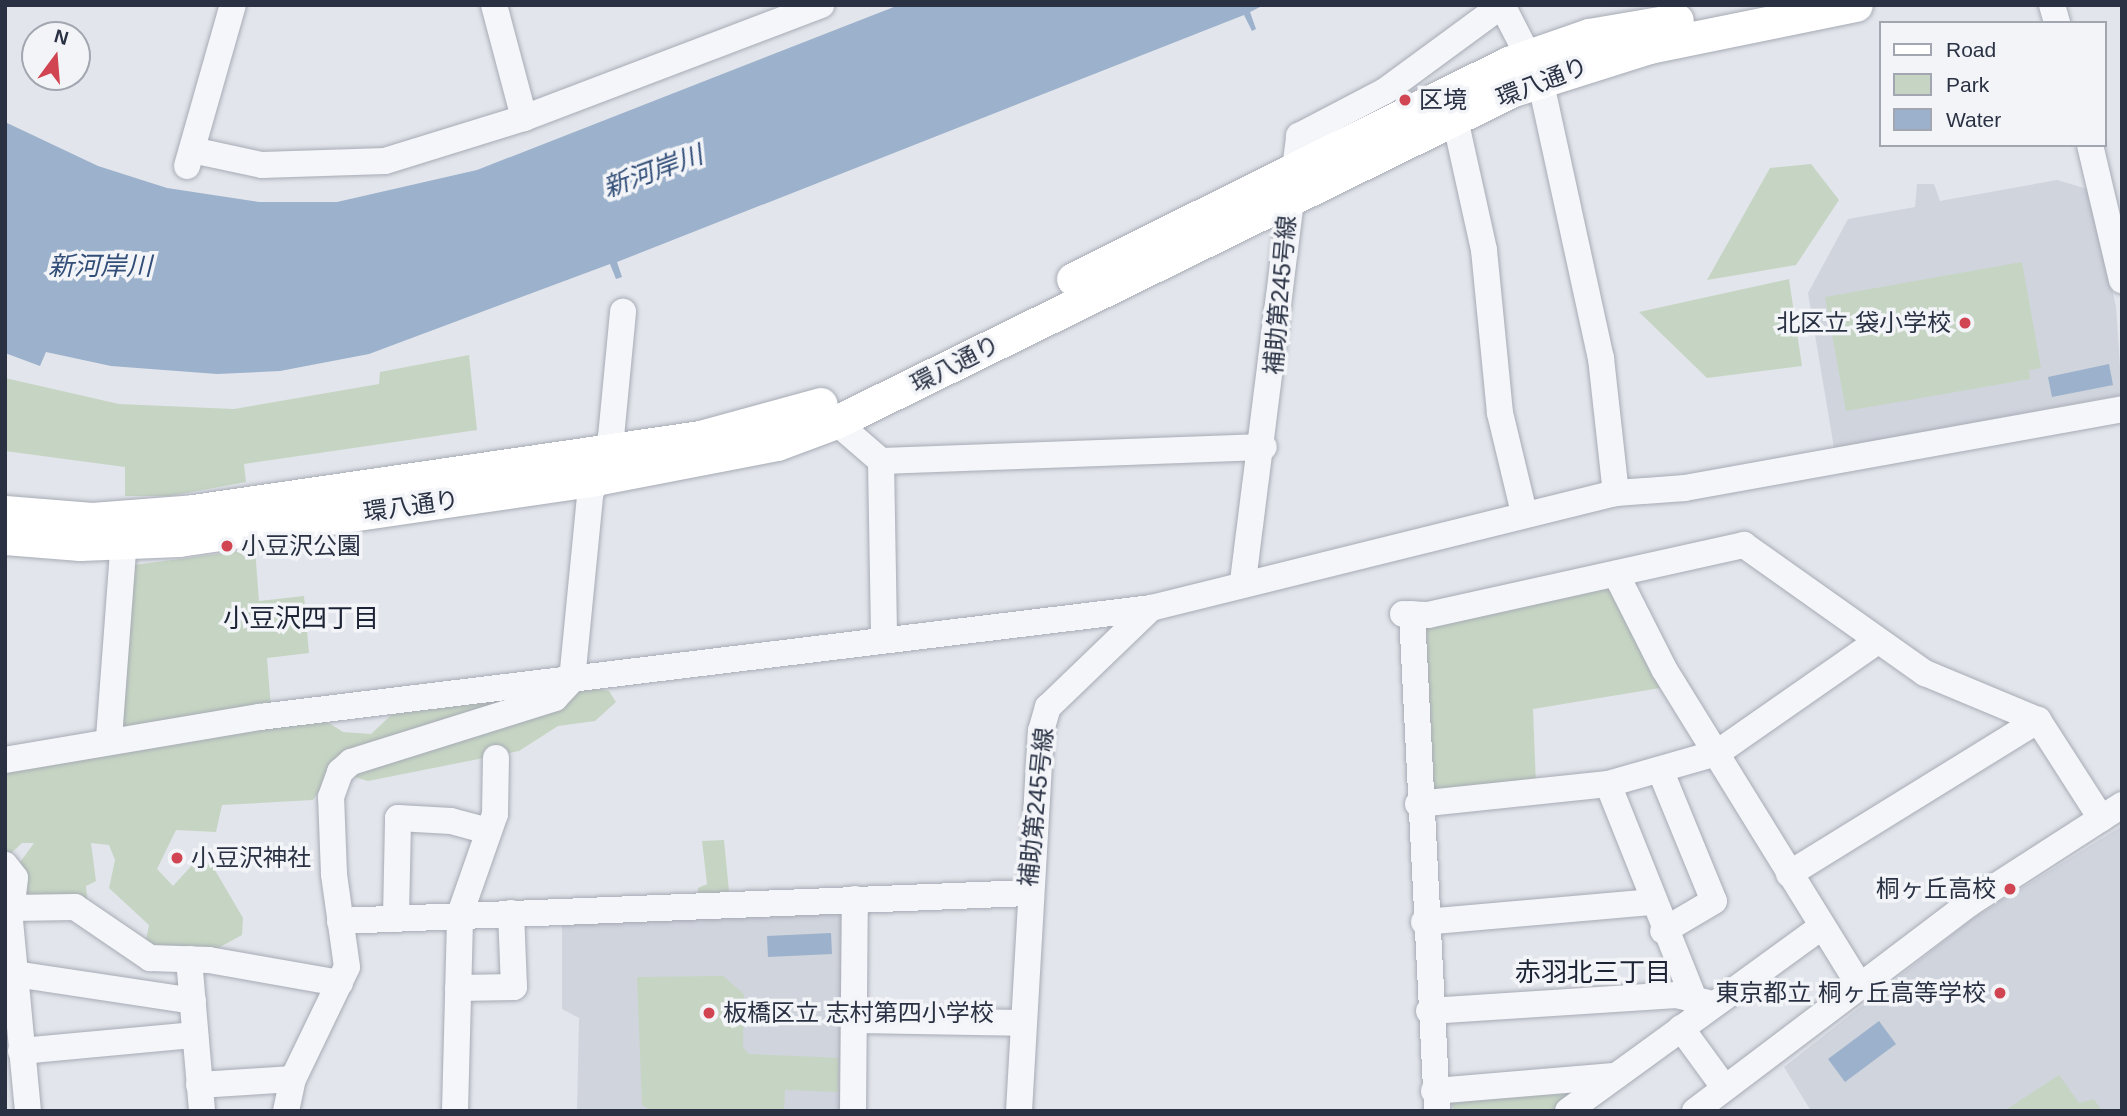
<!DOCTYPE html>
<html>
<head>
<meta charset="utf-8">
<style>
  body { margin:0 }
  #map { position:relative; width:2127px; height:1116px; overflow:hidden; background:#e2e5eb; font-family:Helvetica,"Noto Sans JP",sans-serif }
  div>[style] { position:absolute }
  .built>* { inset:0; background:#d0d4dd }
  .green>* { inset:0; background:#c6d5c3 }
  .water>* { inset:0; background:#9cb1cb }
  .roads { filter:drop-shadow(0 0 2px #a7abb5) drop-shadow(0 0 2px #a7abb5) }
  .minor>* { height:26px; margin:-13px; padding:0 13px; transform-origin:13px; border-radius:13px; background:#f5f6f9 }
  .major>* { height:33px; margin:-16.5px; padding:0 16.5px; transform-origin:16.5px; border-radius:16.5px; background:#fff }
  .dots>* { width:19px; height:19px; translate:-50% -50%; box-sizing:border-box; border:4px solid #f2f4f8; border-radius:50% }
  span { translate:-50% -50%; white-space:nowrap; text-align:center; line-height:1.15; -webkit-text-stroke:7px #f2f4f8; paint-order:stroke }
  .street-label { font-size:24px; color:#293143 }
  .poi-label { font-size:24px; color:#293143 }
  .left { translate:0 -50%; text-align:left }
  .right { translate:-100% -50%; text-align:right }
  .water-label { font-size:26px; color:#324e78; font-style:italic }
  .neighbourhood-label { font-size:26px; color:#1c2334 }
  .frame { position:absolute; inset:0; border:7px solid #293143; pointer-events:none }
  .legend { position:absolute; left:1879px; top:21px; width:228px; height:126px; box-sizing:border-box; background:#f2f4f8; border:2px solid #a2a6b0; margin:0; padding:9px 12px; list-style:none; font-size:21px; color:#293143 }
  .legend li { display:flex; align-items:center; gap:14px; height:35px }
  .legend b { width:35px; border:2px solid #a2a6b0 }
  .north { position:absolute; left:21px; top:21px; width:70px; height:70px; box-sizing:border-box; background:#f2f4f8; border:2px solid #a2a6b0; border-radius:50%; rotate:16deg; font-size:19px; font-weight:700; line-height:28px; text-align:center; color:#293143 }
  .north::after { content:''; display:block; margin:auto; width:24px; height:32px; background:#d14553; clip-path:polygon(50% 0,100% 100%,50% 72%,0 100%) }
</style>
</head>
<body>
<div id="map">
  <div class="built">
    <div style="clip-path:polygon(2057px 180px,2091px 190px,2116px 307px,2122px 395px,1834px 448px,1808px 293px,1848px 219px,1915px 207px,1917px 184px,1934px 184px,1940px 201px)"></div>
    <div style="clip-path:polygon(2122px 826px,2122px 1111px,1811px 1111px,1784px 1067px,1972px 919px)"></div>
    <div style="clip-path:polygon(843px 910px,844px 1111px,577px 1111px,579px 1018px,562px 1009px,562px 918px)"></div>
  </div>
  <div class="green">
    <div style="clip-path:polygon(1811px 164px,1839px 200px,1796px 265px,1707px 280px,1770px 168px)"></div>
    <div style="clip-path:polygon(2022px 262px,2041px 368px,2029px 370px,2030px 379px,1846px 411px,1825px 297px)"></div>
    <div style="clip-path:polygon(1789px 279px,1802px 366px,1707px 378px,1639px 312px)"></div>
    <div style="clip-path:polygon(469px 355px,477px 430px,244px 464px,246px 482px,170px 496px,125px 496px,125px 467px,5px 451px,5px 378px,119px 404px,234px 409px,379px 384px,380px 372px)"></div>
    <div style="clip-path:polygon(255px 549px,259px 601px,304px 596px,309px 653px,267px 658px,271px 708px,127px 728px,119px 720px,134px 565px)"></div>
    <div style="clip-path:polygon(1607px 585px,1660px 688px,1533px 709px,1536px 785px,1435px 792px,1427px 786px,1421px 625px)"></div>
    <div style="clip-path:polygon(587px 687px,609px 691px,616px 702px,595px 721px,558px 726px,519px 751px,368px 781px,334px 771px,313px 800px,222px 805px,216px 832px,176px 830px,157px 869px,173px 886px,194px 863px,212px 865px,243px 918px,242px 935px,209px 953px,145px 945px,149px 925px,109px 888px,115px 860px,109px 845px,91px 843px,96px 881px,86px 886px,89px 917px,10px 908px,13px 872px,34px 843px,22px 843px,5px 859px,5px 767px,321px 718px,343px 732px,371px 734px,403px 704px)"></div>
    <div style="clip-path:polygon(724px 840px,730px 901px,699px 902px,698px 888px,707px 884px,702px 841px)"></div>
    <div style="clip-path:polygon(723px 976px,744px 994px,743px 1047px,749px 1054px,839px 1058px,838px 1092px,785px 1090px,784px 1111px,651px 1111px,642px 1105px,637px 977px)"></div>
    <div style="clip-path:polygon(2059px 1075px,2079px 1103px,2094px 1099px,2102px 1111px,2004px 1111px)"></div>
    <div style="clip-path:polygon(1572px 1086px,1573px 1093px,1552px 1111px,1454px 1111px,1449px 1095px)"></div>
  </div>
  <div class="water">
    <div style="clip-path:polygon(899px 5px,1264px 5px,1250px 12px,1256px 29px,1252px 31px,1244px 15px,617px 262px,622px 277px,616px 279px,610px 264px,369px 354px,280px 371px,217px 374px,111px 366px,46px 352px,40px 366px,5px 353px,5px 122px,98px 166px,167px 188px,259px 202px,337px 202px,477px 170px)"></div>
    <div style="clip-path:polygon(2109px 364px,2113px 385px,2052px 397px,2048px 377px)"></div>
    <div style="clip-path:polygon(831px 933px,832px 954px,768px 957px,767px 936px)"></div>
    <div style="clip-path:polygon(1879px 1021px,1896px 1044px,1845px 1082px,1828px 1059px)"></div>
  </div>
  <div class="roads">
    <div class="minor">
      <div style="left:494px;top:5px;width:117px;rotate:75.1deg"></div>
      <div style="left:2052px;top:5px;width:19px;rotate:74deg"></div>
      <div style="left:1455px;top:119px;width:134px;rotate:77.5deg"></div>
      <div style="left:1484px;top:250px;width:164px;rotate:84.4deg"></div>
      <div style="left:1500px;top:413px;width:103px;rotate:76.5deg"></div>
      <div style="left:2090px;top:145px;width:139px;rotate:76.7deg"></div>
      <div style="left:192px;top:150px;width:72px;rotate:12.1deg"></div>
      <div style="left:262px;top:165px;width:123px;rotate:-1.9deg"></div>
      <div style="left:385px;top:161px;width:145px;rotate:-17.2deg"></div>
      <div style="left:524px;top:118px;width:318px;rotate:-20.8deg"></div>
      <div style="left:187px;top:166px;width:167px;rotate:-74.1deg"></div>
      <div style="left:836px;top:422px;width:60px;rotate:40.9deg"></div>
      <div style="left:881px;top:461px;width:383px;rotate:-2.1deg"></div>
      <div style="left:881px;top:461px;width:177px;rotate:89deg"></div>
      <div style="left:1616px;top:574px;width:106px;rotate:63.2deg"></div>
      <div style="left:1664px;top:669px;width:371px;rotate:58.3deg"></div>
      <div style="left:1243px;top:581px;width:449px;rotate:-82.8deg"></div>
      <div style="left:1299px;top:136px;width:97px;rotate:-27.6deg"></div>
      <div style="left:1385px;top:91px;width:145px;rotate:-36.3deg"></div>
      <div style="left:1502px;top:5px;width:83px;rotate:62.8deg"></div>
      <div style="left:1540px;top:79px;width:286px;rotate:77.7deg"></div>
      <div style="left:1601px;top:358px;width:136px;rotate:83.7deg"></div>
      <div style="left:1403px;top:614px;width:25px;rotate:2deg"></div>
      <div style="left:1428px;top:615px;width:324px;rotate:-12.5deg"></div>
      <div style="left:1744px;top:545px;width:222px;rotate:35.3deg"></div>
      <div style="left:1925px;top:673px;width:122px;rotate:22.6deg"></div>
      <div style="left:2038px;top:720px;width:117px;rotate:57.3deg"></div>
      <div style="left:1412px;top:614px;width:498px;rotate:87.1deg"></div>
      <div style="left:109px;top:738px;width:215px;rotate:-85.7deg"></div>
      <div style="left:5px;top:760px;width:259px;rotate:-9.6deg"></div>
      <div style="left:260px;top:717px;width:898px;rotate:-6.97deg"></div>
      <div style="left:1151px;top:608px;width:479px;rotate:-13.9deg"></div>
      <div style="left:1616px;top:493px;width:69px;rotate:-4.1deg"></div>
      <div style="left:1685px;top:488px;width:444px;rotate:-10.2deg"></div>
      <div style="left:1661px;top:772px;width:139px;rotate:67.7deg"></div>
      <div style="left:1714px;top:901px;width:59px;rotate:149.5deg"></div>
      <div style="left:1608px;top:784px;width:242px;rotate:68.2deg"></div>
      <div style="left:1418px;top:804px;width:191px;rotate:-6deg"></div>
      <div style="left:1608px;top:784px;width:113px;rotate:-15.9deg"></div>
      <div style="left:1717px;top:753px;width:194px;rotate:-34.9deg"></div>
      <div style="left:5px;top:865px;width:16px;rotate:52deg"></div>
      <div style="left:15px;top:878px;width:43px;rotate:96.6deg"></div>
      <div style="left:10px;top:921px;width:191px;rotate:84.6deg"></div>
      <div style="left:1789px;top:874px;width:293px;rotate:-31.7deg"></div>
      <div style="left:10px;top:908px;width:65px;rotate:-0.9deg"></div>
      <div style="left:75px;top:907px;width:91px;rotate:34.2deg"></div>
      <div style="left:150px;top:958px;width:59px;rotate:1.9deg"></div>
      <div style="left:209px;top:960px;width:133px;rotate:10deg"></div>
      <div style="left:396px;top:917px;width:99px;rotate:-88.8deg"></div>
      <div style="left:398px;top:818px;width:53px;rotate:3.2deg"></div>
      <div style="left:451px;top:821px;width:39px;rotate:15deg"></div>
      <div style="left:340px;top:921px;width:688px;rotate:-2.33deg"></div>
      <div style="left:1424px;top:922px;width:229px;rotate:-5deg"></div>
      <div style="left:189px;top:959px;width:153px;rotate:85.1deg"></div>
      <div style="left:15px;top:974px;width:180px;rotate:8.6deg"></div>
      <div style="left:458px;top:988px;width:56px;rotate:-1deg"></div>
      <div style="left:514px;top:987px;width:74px;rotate:-92.3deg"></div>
      <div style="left:1429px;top:1011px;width:248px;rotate:-3.7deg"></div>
      <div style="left:1676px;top:995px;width:38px;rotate:14deg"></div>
      <div style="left:854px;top:1020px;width:166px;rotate:1deg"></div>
      <div style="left:1681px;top:1028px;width:73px;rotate:53.9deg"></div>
      <div style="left:21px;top:1051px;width:175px;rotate:-5.3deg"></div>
      <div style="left:199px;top:1085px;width:94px;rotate:-3.7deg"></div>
      <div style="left:1434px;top:1091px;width:179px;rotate:-4.8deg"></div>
      <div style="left:286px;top:1111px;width:33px;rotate:-78deg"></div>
      <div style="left:293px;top:1079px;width:124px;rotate:-64.3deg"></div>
      <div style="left:347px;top:967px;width:94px;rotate:-98deg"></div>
      <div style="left:334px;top:874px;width:77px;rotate:-92.2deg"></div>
      <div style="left:331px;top:797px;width:27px;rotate:-70deg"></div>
      <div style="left:340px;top:772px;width:15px;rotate:-42deg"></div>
      <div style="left:351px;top:762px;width:214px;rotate:-17.4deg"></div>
      <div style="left:555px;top:698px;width:25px;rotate:-47deg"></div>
      <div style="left:572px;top:680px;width:186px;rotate:-84.4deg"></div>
      <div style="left:590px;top:495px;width:62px;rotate:-70.1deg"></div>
      <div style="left:611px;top:437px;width:126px;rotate:-84.5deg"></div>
      <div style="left:455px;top:1111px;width:197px;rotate:-88.5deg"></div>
      <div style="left:460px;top:914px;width:106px;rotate:-70.7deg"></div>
      <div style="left:495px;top:814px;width:56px;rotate:-89deg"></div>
      <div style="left:853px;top:1111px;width:212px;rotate:-89.5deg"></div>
      <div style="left:1019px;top:1111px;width:381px;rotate:-86.7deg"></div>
      <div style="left:1041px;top:731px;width:25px;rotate:-74deg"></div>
      <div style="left:1048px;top:707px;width:143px;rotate:-43.9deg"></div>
      <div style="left:1568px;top:1111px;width:313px;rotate:-36deg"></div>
      <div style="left:1695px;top:1111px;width:345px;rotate:-37.1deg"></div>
      <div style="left:1970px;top:903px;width:181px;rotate:-32.8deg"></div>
    </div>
    <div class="major">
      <div style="left:1073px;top:279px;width:486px;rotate:-26.4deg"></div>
      <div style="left:1508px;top:63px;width:86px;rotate:-19.1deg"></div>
      <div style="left:1589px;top:35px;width:89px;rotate:-9.7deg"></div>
      <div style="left:5px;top:512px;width:87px;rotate:4.6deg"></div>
      <div style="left:92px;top:519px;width:101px;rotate:-4.5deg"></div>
      <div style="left:193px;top:511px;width:512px;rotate:-8.3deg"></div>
      <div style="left:700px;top:437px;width:125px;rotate:-15.3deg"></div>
      <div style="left:5px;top:538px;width:75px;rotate:4.6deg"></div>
      <div style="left:80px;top:544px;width:99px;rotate:-2.3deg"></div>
      <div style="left:179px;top:540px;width:420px;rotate:-8.3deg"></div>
      <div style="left:595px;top:479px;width:185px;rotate:-10.9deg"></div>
      <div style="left:777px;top:444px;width:63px;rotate:-20.4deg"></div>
      <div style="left:836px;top:422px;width:754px;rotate:-26.12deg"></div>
      <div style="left:1513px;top:90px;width:143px;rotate:-17.5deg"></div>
      <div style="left:1649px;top:47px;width:211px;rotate:-11.5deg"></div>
    </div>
  </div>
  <div class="dots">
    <div style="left:1405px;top:100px;background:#d14553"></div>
    <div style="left:1965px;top:323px;background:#d14553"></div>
    <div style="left:227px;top:546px;background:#d14553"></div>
    <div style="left:177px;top:858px;background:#d14553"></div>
    <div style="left:2010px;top:889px;background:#d14553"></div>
    <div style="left:2000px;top:993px;background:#d14553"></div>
    <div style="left:709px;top:1013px;background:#d14553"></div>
  </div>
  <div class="street-label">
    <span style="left:1542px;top:82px;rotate:-21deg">環八通り</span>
    <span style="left:1280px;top:295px;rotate:-85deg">補助第245号線</span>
    <span style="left:955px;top:364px;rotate:-27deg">環八通り</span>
    <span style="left:411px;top:506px;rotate:-8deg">環八通り</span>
    <span style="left:1036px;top:807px;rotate:-84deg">補助第245号線</span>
  </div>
  <div class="poi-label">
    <span class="left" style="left:1419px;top:100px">区境</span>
    <span class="right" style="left:1951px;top:323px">北区立 袋小学校</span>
    <span class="left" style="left:241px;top:546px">小豆沢公園</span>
    <span class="left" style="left:191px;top:858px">小豆沢神社</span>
    <span class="right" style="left:1996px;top:889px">桐ヶ丘高校</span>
    <span class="right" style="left:1986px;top:993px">東京都立 桐ヶ丘高等学校</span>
    <span class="left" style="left:723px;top:1013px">板橋区立 志村第四小学校</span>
  </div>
  <div class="water-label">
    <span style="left:653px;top:172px;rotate:-20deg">新河岸川</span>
    <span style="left:100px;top:267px">新河岸川</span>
  </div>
  <div class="neighbourhood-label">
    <span style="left:301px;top:619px">小豆沢四丁目</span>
    <span style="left:1593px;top:973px">赤羽北三丁目</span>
  </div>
  <div class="frame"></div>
  <ul class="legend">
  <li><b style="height:9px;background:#fff"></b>Road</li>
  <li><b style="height:19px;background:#c6d5c3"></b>Park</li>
  <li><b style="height:19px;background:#9cb1cb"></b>Water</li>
  </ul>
  <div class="north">N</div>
</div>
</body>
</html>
